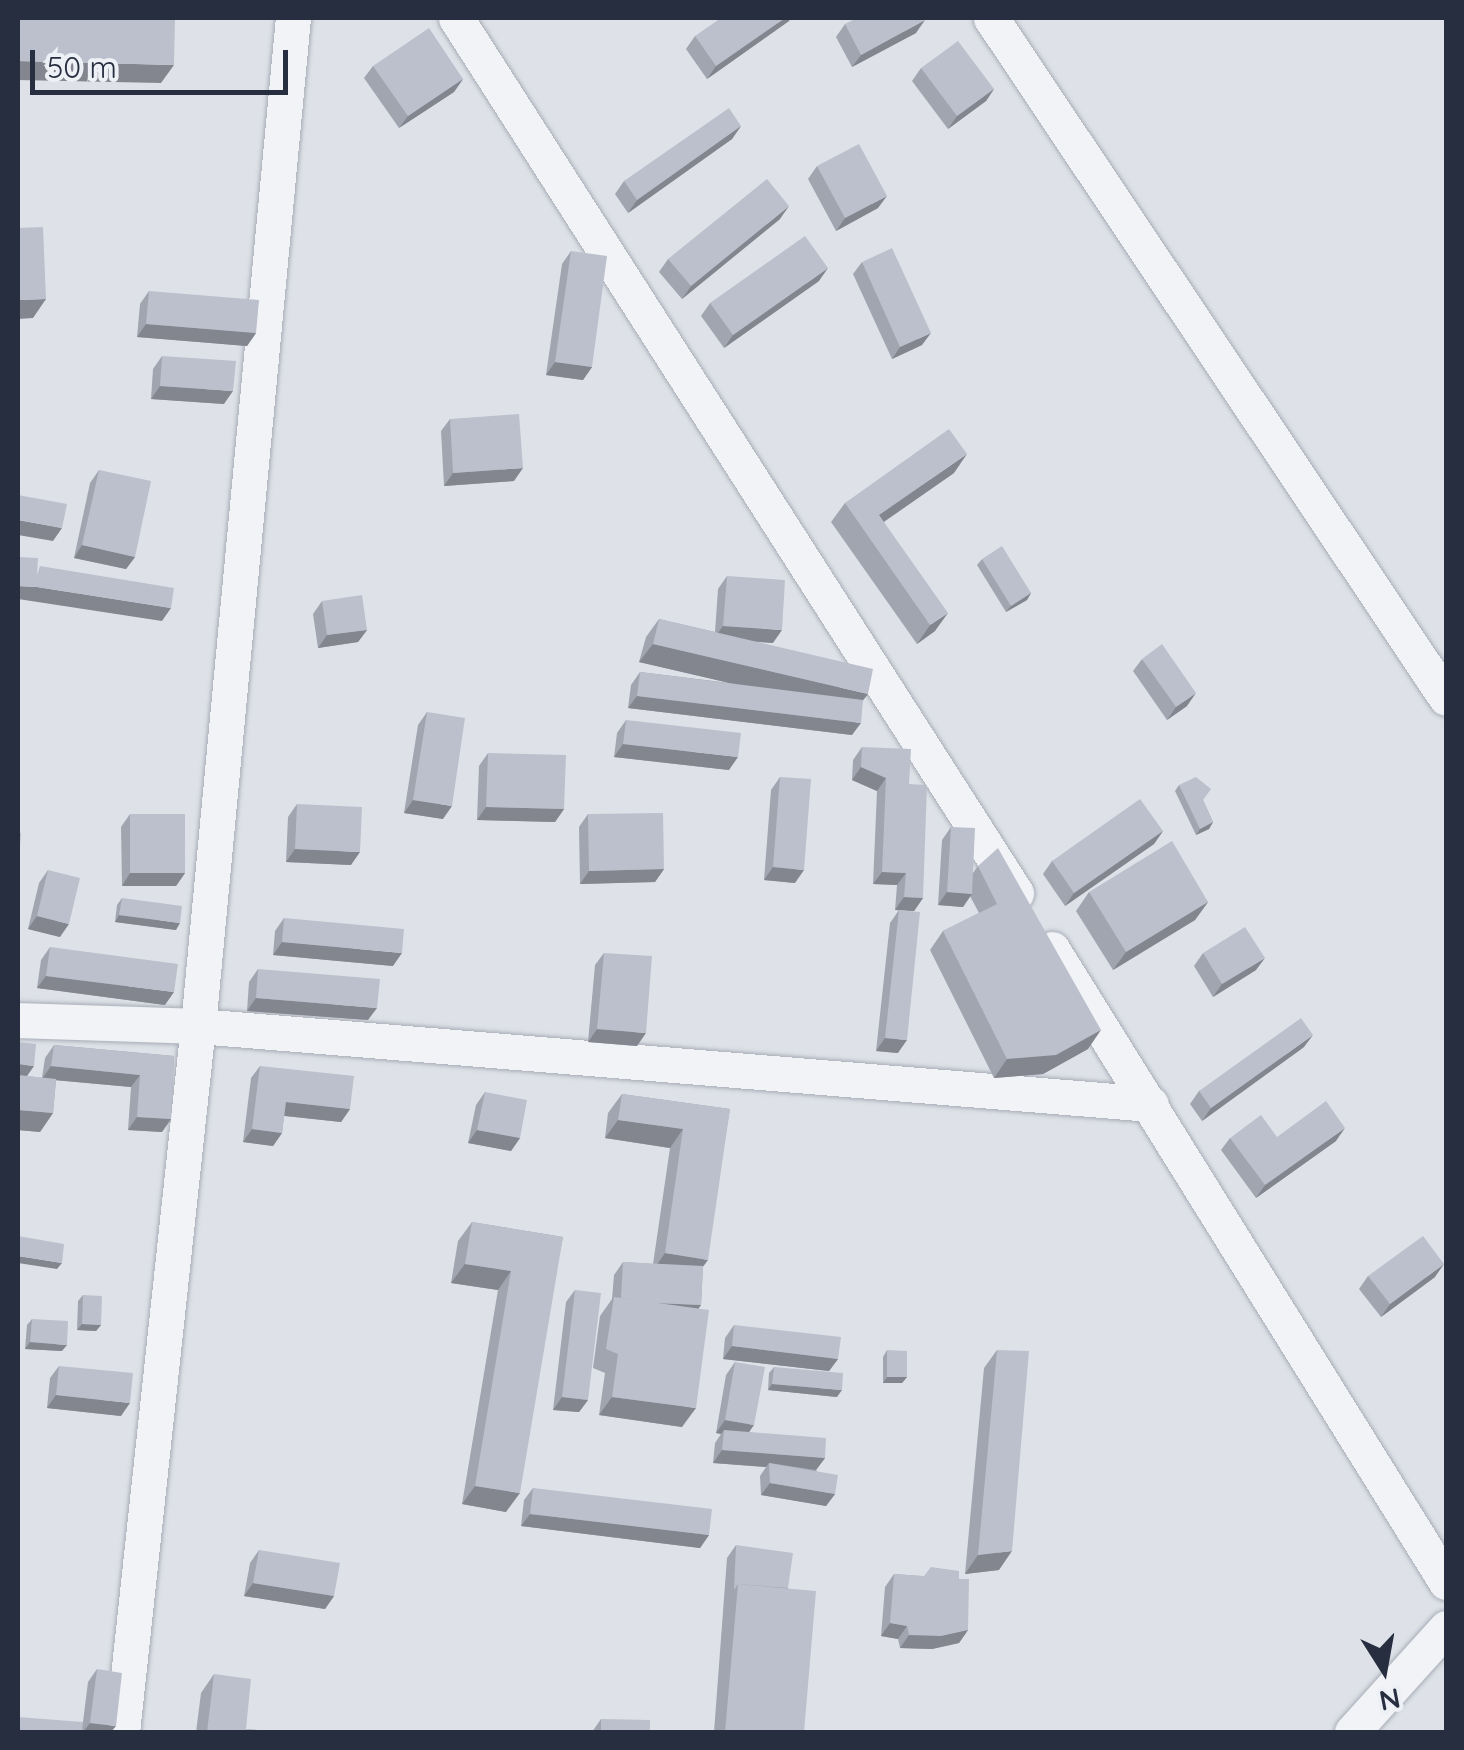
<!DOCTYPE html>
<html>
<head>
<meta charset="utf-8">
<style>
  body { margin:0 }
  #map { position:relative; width:1464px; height:1750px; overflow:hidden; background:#dee2e8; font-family:Quicksand,sans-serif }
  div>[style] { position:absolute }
  .roads { filter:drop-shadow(0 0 2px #a7acb6) drop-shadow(0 0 2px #a7acb6) }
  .minor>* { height:35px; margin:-17.5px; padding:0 17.5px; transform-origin:17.5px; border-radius:17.5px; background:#f1f3f7 }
  .wall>* { inset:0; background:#a1a5af }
  .shaded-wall>* { inset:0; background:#83868f }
  .building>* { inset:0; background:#bbc0cc }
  span { translate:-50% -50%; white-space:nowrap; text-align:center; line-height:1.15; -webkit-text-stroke:8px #edf1f6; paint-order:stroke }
  .frame { position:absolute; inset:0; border:20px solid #262e40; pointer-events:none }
  .north { position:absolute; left:1334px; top:1620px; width:100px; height:100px; -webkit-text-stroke:8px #edf1f6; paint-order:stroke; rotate:169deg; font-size:28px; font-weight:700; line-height:40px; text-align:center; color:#262e40 }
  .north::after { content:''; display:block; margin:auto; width:35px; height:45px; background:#262e40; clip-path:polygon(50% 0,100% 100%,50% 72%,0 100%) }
  .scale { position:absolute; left:30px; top:50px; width:258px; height:45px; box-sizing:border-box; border:5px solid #262e40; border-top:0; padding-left:12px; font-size:30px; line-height:35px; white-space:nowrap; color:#262e40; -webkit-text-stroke:8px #edf1f6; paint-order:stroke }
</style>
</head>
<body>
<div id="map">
  <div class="roads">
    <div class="minor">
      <div style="left:456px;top:18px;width:1039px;rotate:57.38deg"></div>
      <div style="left:991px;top:18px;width:818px;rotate:56.21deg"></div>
      <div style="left:1052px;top:949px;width:746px;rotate:58.1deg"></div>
      <div style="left:18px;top:1020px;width:180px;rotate:1.9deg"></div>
      <div style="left:198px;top:1026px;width:956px;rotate:4.68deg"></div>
      <div style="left:122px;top:1732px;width:710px;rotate:-83.86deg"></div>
      <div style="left:198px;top:1026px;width:1012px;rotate:-84.62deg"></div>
      <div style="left:1352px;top:1732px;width:140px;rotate:-47.9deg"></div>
    </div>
  </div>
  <div class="wall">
    <div style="clip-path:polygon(789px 21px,707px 79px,686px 49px,695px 36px)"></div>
    <div style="clip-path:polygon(845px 24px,916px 33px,852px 67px,836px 37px)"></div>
    <div style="clip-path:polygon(373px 66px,463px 79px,454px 92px,399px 128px,364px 78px)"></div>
    <div style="clip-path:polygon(921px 68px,994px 89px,986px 101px,948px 129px,912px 81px)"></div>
    <div style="clip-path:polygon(741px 126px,732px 139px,628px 213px,615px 194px,624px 181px)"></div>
    <div style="clip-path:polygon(817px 166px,878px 208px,836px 231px,808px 179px)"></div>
    <div style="clip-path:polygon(780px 219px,682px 299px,659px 272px,668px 259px)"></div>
    <div style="clip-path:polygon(571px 251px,592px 367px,583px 380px,546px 375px,562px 264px)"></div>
    <div style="clip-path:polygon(862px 262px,922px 345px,892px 359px,853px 274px)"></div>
    <div style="clip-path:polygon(819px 281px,724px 348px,701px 316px,710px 303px)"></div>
    <div style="clip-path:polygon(149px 291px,256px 333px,247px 346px,137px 337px,140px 304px)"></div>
    <div style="clip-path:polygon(162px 356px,224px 404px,151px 399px,153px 369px)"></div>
    <div style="clip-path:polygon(450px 419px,514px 481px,444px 486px,441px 431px)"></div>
    <div style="clip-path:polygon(99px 470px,135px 557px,126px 569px,74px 558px,90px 483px)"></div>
    <div style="clip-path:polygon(954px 473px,884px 522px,935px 631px,917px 644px,831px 522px,845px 503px)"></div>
    <div style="clip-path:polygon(982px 559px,1031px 593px,1027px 600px,1006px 612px,977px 565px)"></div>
    <div style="clip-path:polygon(727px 576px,773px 643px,757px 642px,863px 700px,852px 735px,628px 708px,631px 685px,640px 672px,730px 683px,639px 662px,646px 637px,659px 619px,715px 632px,718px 589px)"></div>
    <div style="clip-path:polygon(322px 601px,367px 630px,358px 642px,318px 648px,313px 614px)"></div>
    <div style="clip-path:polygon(1142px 659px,1187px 706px,1167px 720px,1133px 671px)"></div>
    <div style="clip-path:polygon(427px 712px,443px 819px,404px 813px,418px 725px)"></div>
    <div style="clip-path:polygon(626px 720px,729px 770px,614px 757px,617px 733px)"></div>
    <div style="clip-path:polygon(862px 747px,909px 784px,923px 898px,914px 911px,895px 910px,897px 885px,873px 884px,877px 791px,852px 780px,853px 760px)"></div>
    <div style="clip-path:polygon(488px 753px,564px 809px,555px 822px,477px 820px,479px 766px)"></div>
    <div style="clip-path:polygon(780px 777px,795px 883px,764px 880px,771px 790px)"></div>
    <div style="clip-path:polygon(1179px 785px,1203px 800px,1213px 822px,1209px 829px,1196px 835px,1175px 791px)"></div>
    <div style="clip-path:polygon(297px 804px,351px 865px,286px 862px,288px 817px)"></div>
    <div style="clip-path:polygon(130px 814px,185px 873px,176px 886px,122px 886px,121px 827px)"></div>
    <div style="clip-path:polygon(588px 814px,664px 869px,655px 882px,580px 884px,579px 827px)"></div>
    <div style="clip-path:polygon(951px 827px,973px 873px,978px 866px,1088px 1049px,1043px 1074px,994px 1078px,930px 950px,943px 931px,979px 913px,970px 896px,963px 907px,938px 905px,942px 840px)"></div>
    <div style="clip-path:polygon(1163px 831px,1154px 844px,1065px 906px,1043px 874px,1052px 861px)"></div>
    <div style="clip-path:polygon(48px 870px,60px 937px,28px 929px,39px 883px)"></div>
    <div style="clip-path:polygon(1089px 892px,1208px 902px,1195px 920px,1113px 970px,1076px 911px)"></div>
    <div style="clip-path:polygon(122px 898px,176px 930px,115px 922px,117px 905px)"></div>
    <div style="clip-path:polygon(899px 910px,898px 1053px,876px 1051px,890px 923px)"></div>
    <div style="clip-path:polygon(284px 918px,393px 966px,273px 955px,275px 931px)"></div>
    <div style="clip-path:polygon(50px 947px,165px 1005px,37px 988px,41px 960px)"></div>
    <div style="clip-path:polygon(604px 953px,637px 1046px,588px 1042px,595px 965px)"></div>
    <div style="clip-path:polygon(1203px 953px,1256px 970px,1213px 997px,1194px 966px)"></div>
    <div style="clip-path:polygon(258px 969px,368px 1020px,247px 1011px,249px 982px)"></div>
    <div style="clip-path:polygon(18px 1042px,26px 1076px,42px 1078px,45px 1058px,54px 1045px,174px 1056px,171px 1119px,162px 1132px,128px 1130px,131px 1087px,56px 1080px,53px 1113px,40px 1132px,18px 1130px)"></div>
    <div style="clip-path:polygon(1304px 1047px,1202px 1121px,1190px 1104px,1199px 1091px)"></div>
    <div style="clip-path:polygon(260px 1066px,350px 1109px,341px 1122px,284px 1116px,282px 1133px,273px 1146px,243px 1142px,251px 1078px)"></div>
    <div style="clip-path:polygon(485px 1092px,520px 1138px,511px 1151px,468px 1143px,476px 1105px)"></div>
    <div style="clip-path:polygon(622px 1094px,730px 1109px,703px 1266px,701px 1305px,698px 1309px,682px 1427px,599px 1415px,605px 1373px,593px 1368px,600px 1316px,612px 1299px,614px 1275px,623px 1262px,653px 1264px,670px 1148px,605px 1138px,608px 1113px)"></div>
    <div style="clip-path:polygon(1277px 1137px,1336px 1141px,1256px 1198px,1221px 1150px,1230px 1138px)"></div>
    <div style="clip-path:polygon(472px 1222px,563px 1237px,506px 1512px,462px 1504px,498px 1290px,451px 1283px,458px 1241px)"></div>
    <div style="clip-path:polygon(1368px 1276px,1435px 1277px,1381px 1317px,1359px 1289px)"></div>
    <div style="clip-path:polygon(575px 1290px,588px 1400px,579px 1412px,553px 1410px,566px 1302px)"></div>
    <div style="clip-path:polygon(83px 1295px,101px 1325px,96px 1331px,77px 1330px,78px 1301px)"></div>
    <div style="clip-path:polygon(32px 1319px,62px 1351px,25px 1349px,27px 1325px)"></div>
    <div style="clip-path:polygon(734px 1325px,838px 1359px,829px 1371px,723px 1359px,725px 1338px)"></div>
    <div style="clip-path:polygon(887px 1350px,907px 1377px,902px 1383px,883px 1383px,883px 1357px)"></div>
    <div style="clip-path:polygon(997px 1350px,999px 1570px,965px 1574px,984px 1368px)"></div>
    <div style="clip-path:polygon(735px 1362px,749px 1432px,825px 1458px,816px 1470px,835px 1494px,826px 1506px,761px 1495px,760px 1476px,766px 1467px,713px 1463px,715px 1443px,721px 1434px,716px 1433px,726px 1375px)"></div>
    <div style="clip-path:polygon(59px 1366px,121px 1416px,47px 1408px,50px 1378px)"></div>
    <div style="clip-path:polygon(774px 1367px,837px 1397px,768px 1390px,769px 1373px)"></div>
    <div style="clip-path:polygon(533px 1488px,709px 1535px,700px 1548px,521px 1526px,524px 1500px)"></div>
    <div style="clip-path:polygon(736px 1545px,788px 1588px,804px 1732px,714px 1732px,727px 1558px)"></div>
    <div style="clip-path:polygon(259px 1550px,334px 1596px,325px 1609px,244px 1596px,250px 1563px)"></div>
    <div style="clip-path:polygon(894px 1574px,959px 1579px,968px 1630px,959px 1643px,932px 1649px,900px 1648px,898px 1639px,881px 1636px,885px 1587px)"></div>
    <div style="clip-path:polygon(97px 1669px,111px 1732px,18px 1732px,83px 1722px,88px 1682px)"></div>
    <div style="clip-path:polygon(214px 1674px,246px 1729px,280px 1732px,196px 1732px,201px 1693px)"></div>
    <div style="clip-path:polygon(601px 1719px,650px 1732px,592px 1732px)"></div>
  </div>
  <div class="shaded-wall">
    <div style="clip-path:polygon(785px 18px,791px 18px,789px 21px,707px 79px,716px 66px)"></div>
    <div style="clip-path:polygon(925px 20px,916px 33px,852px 67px,861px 55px)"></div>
    <div style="clip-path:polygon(18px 61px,174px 65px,161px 83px,18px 80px)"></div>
    <div style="clip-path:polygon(463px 79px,454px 92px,399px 128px,408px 116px)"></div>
    <div style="clip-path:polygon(994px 89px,986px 101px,948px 129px,957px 116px)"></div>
    <div style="clip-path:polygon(741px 126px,732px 139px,628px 213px,637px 200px)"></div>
    <div style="clip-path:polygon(887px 196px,878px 208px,836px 231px,845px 218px)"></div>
    <div style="clip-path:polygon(789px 206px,780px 219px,682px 299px,691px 286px)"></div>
    <div style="clip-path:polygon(828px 268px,819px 281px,724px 348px,733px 335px)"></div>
    <div style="clip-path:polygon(46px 299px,33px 318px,18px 319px,18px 300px)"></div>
    <div style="clip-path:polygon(146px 324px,256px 333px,247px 346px,137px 337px)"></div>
    <div style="clip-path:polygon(931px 333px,922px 345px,892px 359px,900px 347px)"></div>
    <div style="clip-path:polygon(555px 362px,592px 367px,583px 380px,546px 375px)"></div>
    <div style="clip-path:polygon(160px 386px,233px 391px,224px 404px,151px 399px)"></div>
    <div style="clip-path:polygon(967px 454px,954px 473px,866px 534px,879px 515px)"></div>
    <div style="clip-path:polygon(523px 468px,514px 481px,444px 486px,453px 473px)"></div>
    <div style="clip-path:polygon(18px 520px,62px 528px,53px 541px,18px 535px)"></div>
    <div style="clip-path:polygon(82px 545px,135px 557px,126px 569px,74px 558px)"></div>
    <div style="clip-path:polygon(18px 586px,37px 587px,171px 608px,162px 621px,18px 599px)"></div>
    <div style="clip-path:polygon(1031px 593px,1027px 600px,1006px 612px,1011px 606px)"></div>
    <div style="clip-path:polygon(948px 613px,935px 631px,917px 644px,930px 625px)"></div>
    <div style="clip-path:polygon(723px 626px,782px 630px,773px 643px,714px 638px)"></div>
    <div style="clip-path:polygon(367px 630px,358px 642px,318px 648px,327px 635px)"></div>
    <div style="clip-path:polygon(653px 644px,868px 694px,854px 712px,639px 662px)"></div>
    <div style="clip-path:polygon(1196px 693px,1187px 706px,1167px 720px,1176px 707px)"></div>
    <div style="clip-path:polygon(637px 696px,861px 723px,852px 735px,628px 708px)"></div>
    <div style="clip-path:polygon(623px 744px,738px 757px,729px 770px,614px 757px)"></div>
    <div style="clip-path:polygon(861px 767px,886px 778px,877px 791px,852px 780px)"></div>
    <div style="clip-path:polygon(413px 800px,452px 806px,443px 819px,404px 813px)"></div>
    <div style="clip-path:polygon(486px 807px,564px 809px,555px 822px,477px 820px)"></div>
    <div style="clip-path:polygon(1213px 822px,1209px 829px,1196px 835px,1200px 829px)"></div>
    <div style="clip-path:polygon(1163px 831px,1154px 844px,1065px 906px,1074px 893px)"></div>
    <div style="clip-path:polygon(295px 849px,360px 852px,351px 865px,286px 862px)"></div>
    <div style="clip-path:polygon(773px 867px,804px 870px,795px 883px,764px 880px)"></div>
    <div style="clip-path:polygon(664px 869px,655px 882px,580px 884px,589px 871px)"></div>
    <div style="clip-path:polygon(882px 872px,906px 873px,897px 885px,873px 884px)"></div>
    <div style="clip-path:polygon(130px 873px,185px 873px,176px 886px,122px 886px)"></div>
    <div style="clip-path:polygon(947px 892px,972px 894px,963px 907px,938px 905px)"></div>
    <div style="clip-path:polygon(904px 897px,923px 898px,914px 911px,895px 910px)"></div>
    <div style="clip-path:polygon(1208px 902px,1195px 920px,1113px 970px,1126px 952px)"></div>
    <div style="clip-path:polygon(119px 915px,180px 923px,176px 930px,115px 922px)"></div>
    <div style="clip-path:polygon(37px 916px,69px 924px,60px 937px,28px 929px)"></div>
    <div style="clip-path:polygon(282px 942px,402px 953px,393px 966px,273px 955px)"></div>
    <div style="clip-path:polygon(1265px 958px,1256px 970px,1213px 997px,1222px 984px)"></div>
    <div style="clip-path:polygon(46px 976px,174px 992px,165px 1005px,37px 988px)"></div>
    <div style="clip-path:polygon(256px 998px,377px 1008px,368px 1020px,247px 1011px)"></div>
    <div style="clip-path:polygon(597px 1029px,646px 1033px,637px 1046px,588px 1042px)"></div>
    <div style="clip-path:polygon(1101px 1030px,1088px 1049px,1043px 1074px,994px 1078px,1007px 1059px)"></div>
    <div style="clip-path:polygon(1313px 1035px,1304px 1047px,1202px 1121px,1211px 1108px)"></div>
    <div style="clip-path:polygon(885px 1038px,907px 1040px,898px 1053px,876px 1051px)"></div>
    <div style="clip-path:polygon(18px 1064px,34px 1066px,25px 1079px,18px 1078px)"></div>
    <div style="clip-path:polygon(51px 1066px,140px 1075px,131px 1087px,42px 1079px)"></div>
    <div style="clip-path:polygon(286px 1102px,350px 1109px,341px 1122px,277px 1115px)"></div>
    <div style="clip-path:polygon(18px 1110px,53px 1113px,40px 1132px,18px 1130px)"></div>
    <div style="clip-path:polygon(137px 1117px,171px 1119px,162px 1132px,128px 1130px)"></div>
    <div style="clip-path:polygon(618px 1120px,683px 1129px,670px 1148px,605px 1138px)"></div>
    <div style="clip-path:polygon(1345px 1128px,1336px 1141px,1256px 1198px,1265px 1185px)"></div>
    <div style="clip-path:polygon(252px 1129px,282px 1133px,273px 1146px,243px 1142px)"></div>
    <div style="clip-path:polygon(477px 1130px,520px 1138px,511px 1151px,468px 1143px)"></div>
    <div style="clip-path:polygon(665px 1253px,708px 1260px,694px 1279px,652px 1272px)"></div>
    <div style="clip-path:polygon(18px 1256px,62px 1263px,57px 1269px,18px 1263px)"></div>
    <div style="clip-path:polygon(465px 1264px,511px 1271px,498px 1290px,451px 1283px)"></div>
    <div style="clip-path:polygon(1444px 1264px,1435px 1277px,1381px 1317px,1390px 1304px)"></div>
    <div style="clip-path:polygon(620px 1301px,701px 1305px,692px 1318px)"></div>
    <div style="clip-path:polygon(82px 1324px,101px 1325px,96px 1331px,77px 1330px)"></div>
    <div style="clip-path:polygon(30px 1342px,67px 1345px,62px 1351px,25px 1349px)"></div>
    <div style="clip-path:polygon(732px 1346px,838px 1359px,829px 1371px,723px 1359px)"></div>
    <div style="clip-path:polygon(887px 1377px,907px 1377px,902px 1383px,883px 1383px)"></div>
    <div style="clip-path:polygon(772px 1384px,842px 1390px,837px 1397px,768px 1390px)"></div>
    <div style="clip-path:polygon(56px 1395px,130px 1403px,121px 1416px,47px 1408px)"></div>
    <div style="clip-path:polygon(562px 1397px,588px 1400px,579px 1412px,553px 1410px)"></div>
    <div style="clip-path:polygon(612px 1397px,696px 1408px,682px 1427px,599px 1415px)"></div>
    <div style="clip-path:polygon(725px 1420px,754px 1425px,745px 1438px,724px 1430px,721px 1434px,716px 1433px)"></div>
    <div style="clip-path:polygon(722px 1450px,825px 1458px,816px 1470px,769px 1463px,766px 1467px,713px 1463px)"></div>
    <div style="clip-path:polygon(770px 1483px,835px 1494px,826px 1506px,761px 1495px)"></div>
    <div style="clip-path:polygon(475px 1486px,520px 1493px,506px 1512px,462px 1504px)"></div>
    <div style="clip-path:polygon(530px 1514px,709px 1535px,700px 1548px,521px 1526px)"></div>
    <div style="clip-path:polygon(1012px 1551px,999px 1570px,965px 1574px,978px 1555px)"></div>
    <div style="clip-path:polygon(253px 1583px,334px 1596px,325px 1609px,244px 1596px)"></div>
    <div style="clip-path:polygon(890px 1623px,907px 1626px,898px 1639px,881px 1636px)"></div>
    <div style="clip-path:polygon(968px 1630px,959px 1643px,932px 1649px,900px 1648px,909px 1635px)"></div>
    <div style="clip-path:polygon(90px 1723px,116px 1726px,111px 1732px,83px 1732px)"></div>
  </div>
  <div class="building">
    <div style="clip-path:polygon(18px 18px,175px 18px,174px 65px,18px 61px)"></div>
    <div style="clip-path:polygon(721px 18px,785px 18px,716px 66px,695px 36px)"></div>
    <div style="clip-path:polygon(857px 18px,923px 18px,925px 20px,861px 55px,845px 24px)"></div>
    <div style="clip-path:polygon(429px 28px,463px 79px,408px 116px,373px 66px)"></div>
    <div style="clip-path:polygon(958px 41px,994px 89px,957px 116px,921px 68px)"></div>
    <div style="clip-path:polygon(729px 108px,741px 126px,637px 200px,624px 181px)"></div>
    <div style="clip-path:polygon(859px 144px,887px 196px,845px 218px,817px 166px)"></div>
    <div style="clip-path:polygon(767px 179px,789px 206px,691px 286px,668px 259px)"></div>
    <div style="clip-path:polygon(43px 227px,46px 299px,18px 300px,18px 228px)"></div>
    <div style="clip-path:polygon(805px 236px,828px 268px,733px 335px,710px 303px)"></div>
    <div style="clip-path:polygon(892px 248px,931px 333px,900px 347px,862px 262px)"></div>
    <div style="clip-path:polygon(571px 251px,607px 256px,592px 367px,555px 362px)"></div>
    <div style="clip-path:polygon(149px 291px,259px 300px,256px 333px,146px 324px)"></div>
    <div style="clip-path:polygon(162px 356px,236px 361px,233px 391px,160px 386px)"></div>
    <div style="clip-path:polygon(519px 414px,523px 468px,453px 473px,450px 419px)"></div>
    <div style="clip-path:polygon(949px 429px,967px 454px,879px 515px,948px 613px,930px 625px,845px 503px)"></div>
    <div style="clip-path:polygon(99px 470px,151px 481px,135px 557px,82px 545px)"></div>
    <div style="clip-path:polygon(18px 495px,67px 504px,62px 528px,18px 520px)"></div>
    <div style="clip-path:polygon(1002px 546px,1031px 593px,1011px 606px,982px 559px)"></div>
    <div style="clip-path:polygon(18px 557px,38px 558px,37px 575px,40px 566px,174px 588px,171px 608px,37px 587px,18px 586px)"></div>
    <div style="clip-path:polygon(727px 576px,785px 580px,782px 630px,723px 626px)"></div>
    <div style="clip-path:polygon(362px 595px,367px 630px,327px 635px,322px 601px)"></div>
    <div style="clip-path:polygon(659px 619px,873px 669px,868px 694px,653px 644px)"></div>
    <div style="clip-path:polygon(1162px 644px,1196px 693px,1176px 707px,1142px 659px)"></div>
    <div style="clip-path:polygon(640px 672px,863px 700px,861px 723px,637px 696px)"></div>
    <div style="clip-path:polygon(427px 712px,465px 718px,452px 806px,413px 800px)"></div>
    <div style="clip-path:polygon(626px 720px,741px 733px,738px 757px,623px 744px)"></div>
    <div style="clip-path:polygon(862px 747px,911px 749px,909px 784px,927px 785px,923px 898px,904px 897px,906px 873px,882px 872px,886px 778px,861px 767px)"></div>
    <div style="clip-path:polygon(488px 753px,566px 755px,564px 809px,486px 807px)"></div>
    <div style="clip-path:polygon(780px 777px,811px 779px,804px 870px,773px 867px)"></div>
    <div style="clip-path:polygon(1196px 777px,1211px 789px,1203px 800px,1213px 822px,1200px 829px,1179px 785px)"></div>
    <div style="clip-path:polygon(1140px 799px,1163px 831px,1074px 893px,1052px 861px)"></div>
    <div style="clip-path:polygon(297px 804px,362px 807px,360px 852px,295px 849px)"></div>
    <div style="clip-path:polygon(663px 813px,664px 869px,589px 871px,588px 814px)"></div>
    <div style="clip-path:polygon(130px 814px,185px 814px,185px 873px,130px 873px)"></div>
    <div style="clip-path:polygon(951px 827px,975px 828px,972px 894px,947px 892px)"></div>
    <div style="clip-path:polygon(18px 832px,21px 833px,18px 875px)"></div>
    <div style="clip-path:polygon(1172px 841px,1208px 902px,1126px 952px,1089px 892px)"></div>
    <div style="clip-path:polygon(998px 848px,1101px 1030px,1056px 1055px,1007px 1059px,943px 931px,997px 904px,978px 866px)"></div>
    <div style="clip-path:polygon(48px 870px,80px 878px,69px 924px,37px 916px)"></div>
    <div style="clip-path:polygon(122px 898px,182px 906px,180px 923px,119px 915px)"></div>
    <div style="clip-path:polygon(899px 910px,920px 912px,907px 1040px,885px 1038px)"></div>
    <div style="clip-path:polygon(284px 918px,404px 929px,402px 953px,282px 942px)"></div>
    <div style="clip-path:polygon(1245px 927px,1265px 958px,1222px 984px,1203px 953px)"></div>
    <div style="clip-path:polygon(50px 947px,178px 964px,174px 992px,46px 976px)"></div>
    <div style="clip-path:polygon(604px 953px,652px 956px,646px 1033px,597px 1029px)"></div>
    <div style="clip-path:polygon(258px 969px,380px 979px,377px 1008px,256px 998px)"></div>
    <div style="clip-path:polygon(1301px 1018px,1313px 1035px,1211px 1108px,1199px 1091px)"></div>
    <div style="clip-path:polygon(18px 1042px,36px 1044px,34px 1066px,18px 1064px)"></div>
    <div style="clip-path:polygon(54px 1045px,174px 1056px,171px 1119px,137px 1117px,140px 1075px,51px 1066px)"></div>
    <div style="clip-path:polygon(260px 1066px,354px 1076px,350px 1109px,286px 1102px,282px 1133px,252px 1129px)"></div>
    <div style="clip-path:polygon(18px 1075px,56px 1079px,53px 1113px,18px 1110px)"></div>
    <div style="clip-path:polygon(485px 1092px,527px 1100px,520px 1138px,477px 1130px)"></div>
    <div style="clip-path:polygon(622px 1094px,730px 1109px,708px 1260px,665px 1253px,683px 1129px,618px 1120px)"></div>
    <div style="clip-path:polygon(1326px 1101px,1345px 1128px,1265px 1185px,1230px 1138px,1261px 1115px,1277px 1137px)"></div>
    <div style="clip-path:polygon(472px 1222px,563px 1237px,520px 1493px,475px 1486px,511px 1271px,465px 1264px)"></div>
    <div style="clip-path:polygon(18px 1236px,64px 1244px,62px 1263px,18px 1256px)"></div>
    <div style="clip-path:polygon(1423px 1236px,1444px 1264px,1390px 1304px,1368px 1276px)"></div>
    <div style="clip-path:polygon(623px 1262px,703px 1266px,701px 1305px,653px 1303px,621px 1298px)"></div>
    <div style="clip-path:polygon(575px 1290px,601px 1293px,588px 1400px,562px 1397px)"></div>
    <div style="clip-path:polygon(83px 1295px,102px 1296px,101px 1325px,82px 1324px)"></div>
    <div style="clip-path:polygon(614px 1297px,709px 1310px,696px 1408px,612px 1397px,618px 1354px,606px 1349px)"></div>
    <div style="clip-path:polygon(32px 1319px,68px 1321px,67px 1345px,30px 1342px)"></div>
    <div style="clip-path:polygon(734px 1325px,841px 1337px,838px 1359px,732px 1346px)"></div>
    <div style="clip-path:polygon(887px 1350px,907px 1351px,907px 1377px,887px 1377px)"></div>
    <div style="clip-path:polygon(997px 1350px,1029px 1351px,1012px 1551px,978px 1555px)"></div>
    <div style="clip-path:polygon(735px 1362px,765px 1367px,754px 1425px,725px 1420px)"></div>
    <div style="clip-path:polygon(59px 1366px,133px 1373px,130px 1403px,56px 1395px)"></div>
    <div style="clip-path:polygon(774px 1367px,843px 1373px,842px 1390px,772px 1384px)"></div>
    <div style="clip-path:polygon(724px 1430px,826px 1438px,825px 1458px,722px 1450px)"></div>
    <div style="clip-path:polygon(769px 1463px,838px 1475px,835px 1494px,770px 1483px)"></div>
    <div style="clip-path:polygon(533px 1488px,712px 1509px,709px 1535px,530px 1514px)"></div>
    <div style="clip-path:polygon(736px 1545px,793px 1553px,788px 1588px,738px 1584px,734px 1590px)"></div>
    <div style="clip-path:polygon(259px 1550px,340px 1563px,334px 1596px,253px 1583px)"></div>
    <div style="clip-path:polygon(931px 1567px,959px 1571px,959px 1579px,969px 1579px,968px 1630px,941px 1636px,909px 1635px,907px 1626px,890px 1623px,894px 1574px,924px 1576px)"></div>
    <div style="clip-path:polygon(738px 1584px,816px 1591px,804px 1732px,725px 1732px)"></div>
    <div style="clip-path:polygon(97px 1669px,122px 1673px,116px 1726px,90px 1723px)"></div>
    <div style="clip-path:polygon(214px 1674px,251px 1679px,246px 1729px,280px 1732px,207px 1732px)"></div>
    <div style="clip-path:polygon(18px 1717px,83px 1722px,82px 1732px,18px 1732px)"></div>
    <div style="clip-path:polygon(601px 1719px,650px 1720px,650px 1732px,601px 1732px)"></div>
  </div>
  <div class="frame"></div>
  <div class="north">N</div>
  <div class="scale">50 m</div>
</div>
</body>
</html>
